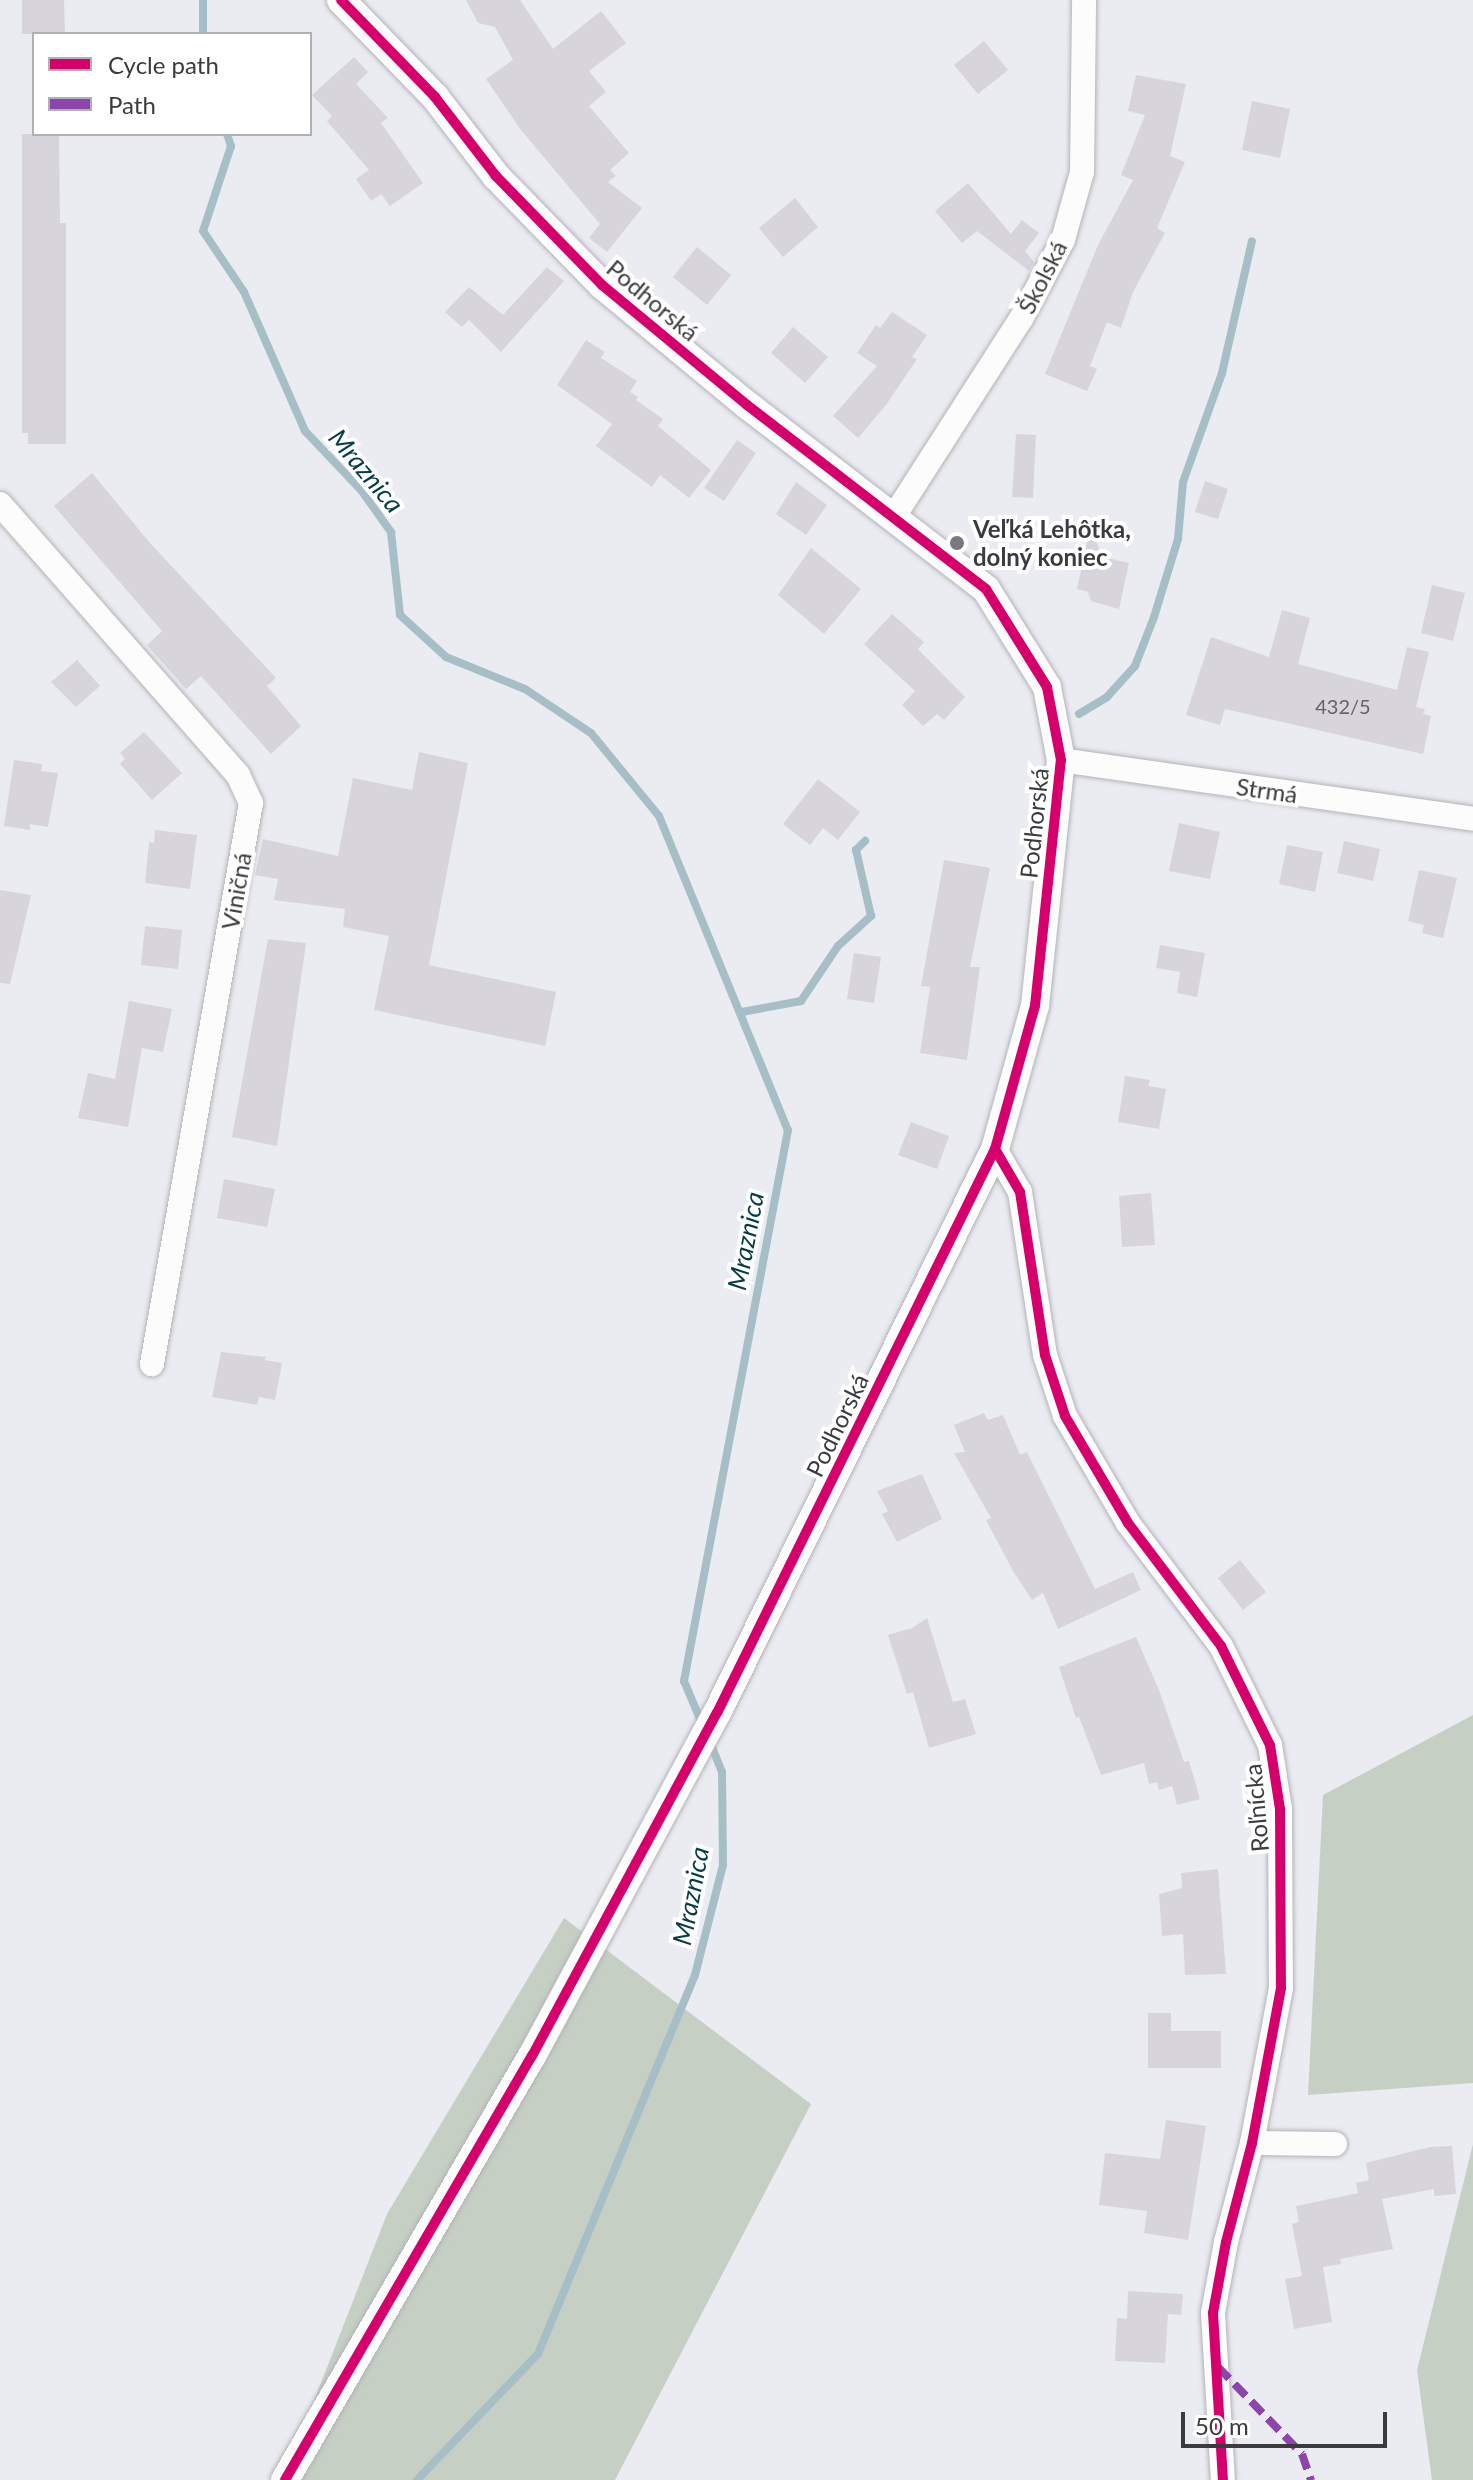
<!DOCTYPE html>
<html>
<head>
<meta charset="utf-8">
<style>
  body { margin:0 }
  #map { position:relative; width:1473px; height:2480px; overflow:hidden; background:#ebecf2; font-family:Lato,sans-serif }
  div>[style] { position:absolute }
  .forest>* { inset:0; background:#c6cfc4 }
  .stream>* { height:8px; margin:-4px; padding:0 4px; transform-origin:4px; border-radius:4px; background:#a6bfc7 }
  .building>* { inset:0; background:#d7d4db }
  .roads { filter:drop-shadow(0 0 2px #b2b3b7) drop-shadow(0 0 2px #b2b3b7) }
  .minor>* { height:24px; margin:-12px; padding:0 12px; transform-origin:12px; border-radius:12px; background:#fcfcfd }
  .tertiary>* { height:28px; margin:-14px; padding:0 14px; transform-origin:14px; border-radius:14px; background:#fcfcfd }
  .quiet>* { height:8px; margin-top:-4px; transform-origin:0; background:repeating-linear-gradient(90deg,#8e44ad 0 16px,transparent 0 24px) }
  .cycleway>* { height:10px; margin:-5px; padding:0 5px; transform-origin:5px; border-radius:5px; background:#d6006c }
  .dots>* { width:22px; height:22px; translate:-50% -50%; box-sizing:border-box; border:4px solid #fff; border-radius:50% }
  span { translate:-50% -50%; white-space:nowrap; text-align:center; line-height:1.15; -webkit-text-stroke:8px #fff; paint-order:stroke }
  .number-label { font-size:20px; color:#636368 }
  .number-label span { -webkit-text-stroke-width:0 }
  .street-label { font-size:24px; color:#3a3b3f }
  .poi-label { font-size:24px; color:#3a3b3f; font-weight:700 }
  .left { translate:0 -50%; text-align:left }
  .water-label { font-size:26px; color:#063d49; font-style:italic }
  .legend { position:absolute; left:32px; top:32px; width:280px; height:104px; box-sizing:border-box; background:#fff; border:2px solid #b0b1b2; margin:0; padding:10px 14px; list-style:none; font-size:24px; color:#3a3b3f }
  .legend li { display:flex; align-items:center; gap:16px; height:40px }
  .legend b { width:40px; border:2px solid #b0b1b2 }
  .scale { position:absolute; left:1181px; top:2412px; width:206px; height:36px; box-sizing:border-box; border:4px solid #3a3b3f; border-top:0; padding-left:10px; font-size:24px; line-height:28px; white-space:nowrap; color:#3a3b3f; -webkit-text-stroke:6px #fff; paint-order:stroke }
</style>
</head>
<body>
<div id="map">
  <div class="forest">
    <div style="clip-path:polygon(1473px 1715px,1473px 2083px,1308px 2095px,1323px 1795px)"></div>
    <div style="clip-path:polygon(564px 1918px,811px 2104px,615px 2480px,283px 2480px,387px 2214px)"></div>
    <div style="clip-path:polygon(1473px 2144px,1473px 2480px,1432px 2480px,1417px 2370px)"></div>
  </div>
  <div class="stream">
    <div style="left:203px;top:34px;width:34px;rotate:-90deg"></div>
    <div style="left:227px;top:134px;width:13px;rotate:72deg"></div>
    <div style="left:231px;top:146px;width:89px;rotate:108.2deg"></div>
    <div style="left:203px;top:231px;width:73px;rotate:56.1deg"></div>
    <div style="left:244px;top:292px;width:152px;rotate:66.3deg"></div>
    <div style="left:305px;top:431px;width:81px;rotate:46.5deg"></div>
    <div style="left:361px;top:490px;width:52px;rotate:54.5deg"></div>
    <div style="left:391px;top:532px;width:83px;rotate:83.8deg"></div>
    <div style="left:400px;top:615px;width:62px;rotate:42.4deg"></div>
    <div style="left:446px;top:657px;width:85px;rotate:22.1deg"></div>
    <div style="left:525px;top:689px;width:79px;rotate:33.7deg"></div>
    <div style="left:591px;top:733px;width:107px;rotate:50.7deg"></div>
    <div style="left:659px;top:816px;width:339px;rotate:67.7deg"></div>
    <div style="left:788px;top:1130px;width:561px;rotate:100.69deg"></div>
    <div style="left:684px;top:1681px;width:49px;rotate:67.1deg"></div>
    <div style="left:1079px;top:714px;width:33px;rotate:-31deg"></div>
    <div style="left:1107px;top:697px;width:42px;rotate:-47.9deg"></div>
    <div style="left:1135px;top:666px;width:53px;rotate:-68.8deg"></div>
    <div style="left:1154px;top:617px;width:82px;rotate:-72.9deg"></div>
    <div style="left:1178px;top:539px;width:57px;rotate:-85deg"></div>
    <div style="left:1183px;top:482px;width:116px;rotate:-70.3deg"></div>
    <div style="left:1222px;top:373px;width:135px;rotate:-77.2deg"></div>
    <div style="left:742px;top:1012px;width:60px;rotate:-10.6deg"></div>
    <div style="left:801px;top:1001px;width:66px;rotate:-56.1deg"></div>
    <div style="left:838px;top:946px;width:45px;rotate:-42.3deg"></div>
    <div style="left:871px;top:916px;width:68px;rotate:-102.8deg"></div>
    <div style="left:856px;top:850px;width:13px;rotate:-45deg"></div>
    <div style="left:417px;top:2480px;width:175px;rotate:-46.2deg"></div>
    <div style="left:538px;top:2354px;width:410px;rotate:-67.5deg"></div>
    <div style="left:695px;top:1975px;width:114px;rotate:-75.7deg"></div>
    <div style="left:723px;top:1865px;width:93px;rotate:-90.6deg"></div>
    <div style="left:722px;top:1772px;width:31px;rotate:-112deg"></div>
  </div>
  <div class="building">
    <div style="clip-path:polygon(22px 0,64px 0,65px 34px,22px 34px)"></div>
    <div style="clip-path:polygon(466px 0,520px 0,553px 49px,601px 11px,626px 43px,589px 71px,606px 92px,589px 106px,629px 153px,610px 170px,616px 176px,608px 182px,642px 208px,607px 252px,589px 238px,600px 224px,521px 130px,486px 79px,513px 60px,495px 27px,478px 23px)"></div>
    <div style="clip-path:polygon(984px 41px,1008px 70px,978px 94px,954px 65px)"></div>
    <div style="clip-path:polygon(354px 57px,368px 72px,356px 84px,388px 118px,381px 123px,423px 183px,390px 206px,381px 194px,371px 201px,356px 179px,369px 170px,327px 121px,332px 116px,312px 95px)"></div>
    <div style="clip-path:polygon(1136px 75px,1186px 84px,1170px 156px,1185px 162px,1157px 228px,1165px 233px,1133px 292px,1121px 328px,1107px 322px,1090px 366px,1097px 369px,1087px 391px,1045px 374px,1098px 245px,1133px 180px,1121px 175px,1145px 115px,1128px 111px)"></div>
    <div style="clip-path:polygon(1252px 101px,1290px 109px,1280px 158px,1242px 150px)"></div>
    <div style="clip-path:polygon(22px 134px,59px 134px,60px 223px,66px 223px,66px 444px,28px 444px,28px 433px,22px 433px)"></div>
    <div style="clip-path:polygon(968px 183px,1011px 234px,1022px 220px,1039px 233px,1025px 251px,1034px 262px,1029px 271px,977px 231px,962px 243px,935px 211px)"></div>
    <div style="clip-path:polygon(795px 198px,818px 227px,783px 257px,759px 228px)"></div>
    <div style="clip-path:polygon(697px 247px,731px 275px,707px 305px,673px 277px)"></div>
    <div style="clip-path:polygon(547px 267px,564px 281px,501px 352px,469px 320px,462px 327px,445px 312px,469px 287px,503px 315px)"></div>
    <div style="clip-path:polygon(892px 312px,927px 335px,912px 357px,917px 359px,886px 405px,858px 438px,833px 416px,877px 366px,857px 353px,876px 325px,880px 328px)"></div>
    <div style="clip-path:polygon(793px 327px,828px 357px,805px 383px,771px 353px)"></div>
    <div style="clip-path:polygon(586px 340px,605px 352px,601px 358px,637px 381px,630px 392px,638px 397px,636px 400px,663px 419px,658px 426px,711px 470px,689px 498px,660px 475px,652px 487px,596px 446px,612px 424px,557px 385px)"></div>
    <div style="clip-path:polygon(1016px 434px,1036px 435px,1033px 498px,1012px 497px)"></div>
    <div style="clip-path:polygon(737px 440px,756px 453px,724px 501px,704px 488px)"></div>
    <div style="clip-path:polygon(92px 473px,150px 543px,276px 678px,267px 686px,301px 726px,271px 754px,201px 676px,186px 689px,147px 645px,162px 631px,54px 506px)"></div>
    <div style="clip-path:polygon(1205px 481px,1228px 489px,1218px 519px,1195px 512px)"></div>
    <div style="clip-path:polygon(796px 482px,827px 505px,806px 535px,776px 514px)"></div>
    <div style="clip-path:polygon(1090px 528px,1103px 557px,1129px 563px,1119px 609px,1091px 601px,1088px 592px,1077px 589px)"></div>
    <div style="clip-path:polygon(811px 548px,861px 589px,824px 634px,778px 595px)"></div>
    <div style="clip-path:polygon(1432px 585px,1465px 593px,1453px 641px,1421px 633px)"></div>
    <div style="clip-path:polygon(1282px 610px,1310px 618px,1298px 664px,1397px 690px,1407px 647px,1429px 652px,1416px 707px,1425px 709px,1423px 714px,1431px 716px,1423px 754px,1225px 709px,1220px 725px,1186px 715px,1211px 637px,1269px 657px)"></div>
    <div style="clip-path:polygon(892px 614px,924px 642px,918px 649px,965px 697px,944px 720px,937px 714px,923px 726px,902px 705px,915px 691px,864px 644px)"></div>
    <div style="clip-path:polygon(77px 660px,100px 686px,76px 707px,51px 682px)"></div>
    <div style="clip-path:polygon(144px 732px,182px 773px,152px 800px,120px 764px,125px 759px,120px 753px)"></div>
    <div style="clip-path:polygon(419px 752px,468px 763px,429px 965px,556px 992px,545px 1046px,374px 1010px,389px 936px,343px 927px,345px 909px,274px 900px,278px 879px,255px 875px,263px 839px,338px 856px,353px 778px,412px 790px)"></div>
    <div style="clip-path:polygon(14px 760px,42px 764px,41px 771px,58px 773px,48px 827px,30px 824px,30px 830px,4px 826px)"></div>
    <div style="clip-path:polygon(818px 779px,860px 812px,838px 840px,823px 828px,810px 845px,783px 824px)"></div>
    <div style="clip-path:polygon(1179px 823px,1220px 832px,1210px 879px,1169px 871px)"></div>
    <div style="clip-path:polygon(155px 830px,197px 835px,190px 889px,145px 883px,149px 842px,154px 843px)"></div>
    <div style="clip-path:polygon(1344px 841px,1380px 849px,1373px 881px,1337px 873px)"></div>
    <div style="clip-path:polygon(1287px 845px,1323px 852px,1315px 892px,1279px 884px)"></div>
    <div style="clip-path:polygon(944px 860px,990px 868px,970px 967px,980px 967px,967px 1060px,920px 1053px,930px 987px,921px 986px)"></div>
    <div style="clip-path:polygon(1419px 870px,1457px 878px,1443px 938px,1422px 933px,1424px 925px,1408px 921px)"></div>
    <div style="clip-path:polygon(0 890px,31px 895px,10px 984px,0 983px)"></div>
    <div style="clip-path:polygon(145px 926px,182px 930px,178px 969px,141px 965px)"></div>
    <div style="clip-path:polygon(268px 939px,306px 943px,277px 1146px,232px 1137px)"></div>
    <div style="clip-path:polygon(1160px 945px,1205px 953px,1197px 997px,1177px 993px,1180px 972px,1156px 968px)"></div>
    <div style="clip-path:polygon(854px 953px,881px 957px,874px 1003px,847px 999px)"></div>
    <div style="clip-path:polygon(129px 1001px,172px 1009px,163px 1052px,142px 1048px,128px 1127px,78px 1118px,88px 1073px,115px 1079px)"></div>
    <div style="clip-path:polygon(1125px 1076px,1150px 1080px,1148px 1086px,1166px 1089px,1159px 1129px,1118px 1122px)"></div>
    <div style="clip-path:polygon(911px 1122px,949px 1136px,937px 1169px,898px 1155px)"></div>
    <div style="clip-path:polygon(224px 1179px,275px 1189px,267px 1227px,217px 1218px)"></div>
    <div style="clip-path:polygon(1151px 1193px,1155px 1245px,1122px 1247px,1119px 1196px)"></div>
    <div style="clip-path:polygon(221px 1352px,266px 1357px,265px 1360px,282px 1363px,275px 1400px,259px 1397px,257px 1405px,212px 1397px)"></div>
    <div style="clip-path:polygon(984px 1413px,988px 1420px,1003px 1415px,1020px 1455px,1027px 1452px,1095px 1589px,1133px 1572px,1141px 1590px,1058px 1629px,1043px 1593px,1032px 1600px,1013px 1571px,986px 1520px,991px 1518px,954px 1453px,965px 1452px,954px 1425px)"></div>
    <div style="clip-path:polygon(922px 1474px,942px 1519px,897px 1542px,882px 1514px,888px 1511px,877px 1491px)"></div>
    <div style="clip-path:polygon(1240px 1560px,1266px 1592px,1243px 1610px,1218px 1578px)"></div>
    <div style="clip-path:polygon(927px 1618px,953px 1702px,965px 1699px,976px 1734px,929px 1748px,913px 1692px,907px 1694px,888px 1635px,912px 1628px)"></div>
    <div style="clip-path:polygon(1136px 1637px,1159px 1690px,1184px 1762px,1189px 1761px,1200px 1799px,1177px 1805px,1172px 1786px,1159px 1790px,1157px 1782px,1149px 1784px,1144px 1763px,1101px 1775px,1079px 1717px,1076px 1718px,1059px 1667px)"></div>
    <div style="clip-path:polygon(1218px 1869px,1226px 1974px,1185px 1975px,1183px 1934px,1162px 1936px,1159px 1894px,1182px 1888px,1181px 1873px)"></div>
    <div style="clip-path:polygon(1148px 2013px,1171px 2013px,1171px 2031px,1221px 2031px,1221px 2068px,1148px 2068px)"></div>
    <div style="clip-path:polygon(1166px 2120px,1206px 2126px,1188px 2240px,1144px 2233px,1147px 2211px,1099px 2205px,1105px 2153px,1160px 2159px)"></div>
    <div style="clip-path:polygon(1452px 2146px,1456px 2194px,1434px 2196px,1434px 2189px,1382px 2199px,1393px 2249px,1340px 2259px,1341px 2264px,1323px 2267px,1332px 2322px,1294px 2329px,1285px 2279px,1302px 2276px,1292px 2224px,1299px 2222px,1296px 2206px,1358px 2193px,1356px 2183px,1369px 2180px,1366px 2163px,1430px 2147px)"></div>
    <div style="clip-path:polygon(1128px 2291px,1183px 2294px,1181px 2315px,1168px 2314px,1165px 2363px,1115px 2361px,1117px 2318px,1127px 2319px)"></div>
  </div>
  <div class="roads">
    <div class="minor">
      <div style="left:0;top:504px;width:361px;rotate:48.7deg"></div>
      <div style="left:238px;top:775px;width:31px;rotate:65deg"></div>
      <div style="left:251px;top:803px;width:570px;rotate:100.01deg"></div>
      <div style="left:893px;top:518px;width:237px;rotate:-57.3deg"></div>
      <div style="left:1021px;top:319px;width:89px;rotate:-62deg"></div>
      <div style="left:1063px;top:240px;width:71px;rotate:-74.4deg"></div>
      <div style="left:1082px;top:172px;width:172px;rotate:-89.3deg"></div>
      <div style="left:1061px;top:760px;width:416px;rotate:8.1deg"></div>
      <div style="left:995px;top:1149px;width:50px;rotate:59.8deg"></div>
      <div style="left:1020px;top:1192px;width:165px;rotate:81.3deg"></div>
      <div style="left:1045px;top:1355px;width:64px;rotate:71.8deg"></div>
      <div style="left:1065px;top:1416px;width:124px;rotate:59.5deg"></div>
      <div style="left:1128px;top:1523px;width:154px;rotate:52.9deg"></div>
      <div style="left:1221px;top:1646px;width:110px;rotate:63.7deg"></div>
      <div style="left:1270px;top:1745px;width:65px;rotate:81.1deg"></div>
      <div style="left:1280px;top:1809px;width:179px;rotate:89.7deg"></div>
      <div style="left:1281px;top:1988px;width:158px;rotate:100.6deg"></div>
      <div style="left:1252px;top:2143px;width:102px;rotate:104.7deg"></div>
      <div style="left:1226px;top:2242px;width:72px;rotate:100.4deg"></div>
      <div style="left:1213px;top:2313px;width:167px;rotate:86.6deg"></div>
      <div style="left:1252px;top:2143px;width:83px;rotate:0.7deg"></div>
    </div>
    <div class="tertiary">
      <div style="left:285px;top:2480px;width:491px;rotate:-59.8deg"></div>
      <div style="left:532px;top:2056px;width:390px;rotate:-61.7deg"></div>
      <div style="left:717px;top:1713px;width:629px;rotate:-63.76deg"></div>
      <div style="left:995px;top:1149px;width:148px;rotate:-74.4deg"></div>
      <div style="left:1035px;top:1006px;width:247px;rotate:-84deg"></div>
      <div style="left:1061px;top:760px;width:74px;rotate:-100.9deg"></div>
      <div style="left:1047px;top:687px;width:115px;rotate:-121.9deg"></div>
      <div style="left:986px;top:589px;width:302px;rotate:-142.4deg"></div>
      <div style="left:747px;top:405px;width:188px;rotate:-140.4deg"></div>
      <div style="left:602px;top:285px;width:152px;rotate:-134.2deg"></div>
      <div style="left:496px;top:176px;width:100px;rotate:-127.7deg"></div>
      <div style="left:435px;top:97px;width:135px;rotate:-134.1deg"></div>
    </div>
  </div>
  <div class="quiet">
    <div style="left:1218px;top:2367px;width:121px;rotate:46deg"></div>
    <div style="left:1302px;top:2454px;width:28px;rotate:71deg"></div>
  </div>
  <div class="cycleway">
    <div style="left:995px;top:1149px;width:50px;rotate:59.8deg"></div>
    <div style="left:1020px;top:1192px;width:165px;rotate:81.3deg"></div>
    <div style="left:1045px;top:1355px;width:64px;rotate:71.8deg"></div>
    <div style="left:1065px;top:1416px;width:124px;rotate:59.5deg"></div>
    <div style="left:1128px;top:1523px;width:154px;rotate:52.9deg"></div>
    <div style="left:1221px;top:1646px;width:110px;rotate:63.7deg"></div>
    <div style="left:1270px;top:1745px;width:65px;rotate:81.1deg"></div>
    <div style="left:1280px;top:1809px;width:179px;rotate:89.7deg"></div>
    <div style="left:1281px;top:1988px;width:158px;rotate:100.6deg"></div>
    <div style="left:1252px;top:2143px;width:102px;rotate:104.7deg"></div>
    <div style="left:1226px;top:2242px;width:72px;rotate:100.4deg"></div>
    <div style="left:1213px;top:2313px;width:167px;rotate:86.6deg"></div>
    <div style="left:285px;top:2480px;width:491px;rotate:-59.8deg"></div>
    <div style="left:532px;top:2056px;width:390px;rotate:-61.7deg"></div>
    <div style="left:717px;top:1713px;width:629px;rotate:-63.76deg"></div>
    <div style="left:995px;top:1149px;width:148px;rotate:-74.4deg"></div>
    <div style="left:1035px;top:1006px;width:247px;rotate:-84deg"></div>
    <div style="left:1061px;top:760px;width:74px;rotate:-100.9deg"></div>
    <div style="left:1047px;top:687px;width:115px;rotate:-121.9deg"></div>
    <div style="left:986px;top:589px;width:302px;rotate:-142.4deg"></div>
    <div style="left:747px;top:405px;width:188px;rotate:-140.4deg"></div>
    <div style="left:602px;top:285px;width:152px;rotate:-134.2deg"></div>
    <div style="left:496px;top:176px;width:100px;rotate:-127.7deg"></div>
    <div style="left:435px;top:97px;width:135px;rotate:-134.1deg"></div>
  </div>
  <div class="dots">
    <div style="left:957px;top:543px;background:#78797e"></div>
  </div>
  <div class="number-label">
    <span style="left:1343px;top:706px">432/5</span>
  </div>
  <div class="street-label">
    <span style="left:1042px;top:277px;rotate:-63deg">Školská</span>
    <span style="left:653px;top:300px;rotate:40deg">Podhorská</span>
    <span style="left:1267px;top:790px;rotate:8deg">Strmá</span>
    <span style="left:1034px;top:823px;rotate:-84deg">Podhorská</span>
    <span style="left:236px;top:891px;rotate:-80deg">Viničná</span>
    <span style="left:837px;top:1425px;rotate:-64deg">Podhorská</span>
    <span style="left:1256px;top:1808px;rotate:-95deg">Roľnícka</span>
  </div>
  <div class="poi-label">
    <span class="left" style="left:973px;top:543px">Veľká Lehôtka,<br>dolný koniec</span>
  </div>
  <div class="water-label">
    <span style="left:366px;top:471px;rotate:50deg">Mraznica</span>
    <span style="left:746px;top:1241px;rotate:-79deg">Mraznica</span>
    <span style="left:691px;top:1896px;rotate:-79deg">Mraznica</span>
  </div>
  <ul class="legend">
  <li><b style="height:10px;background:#d6006c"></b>Cycle path</li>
  <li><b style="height:10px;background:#8e44ad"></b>Path</li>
  </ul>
  <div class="scale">50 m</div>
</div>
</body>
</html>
